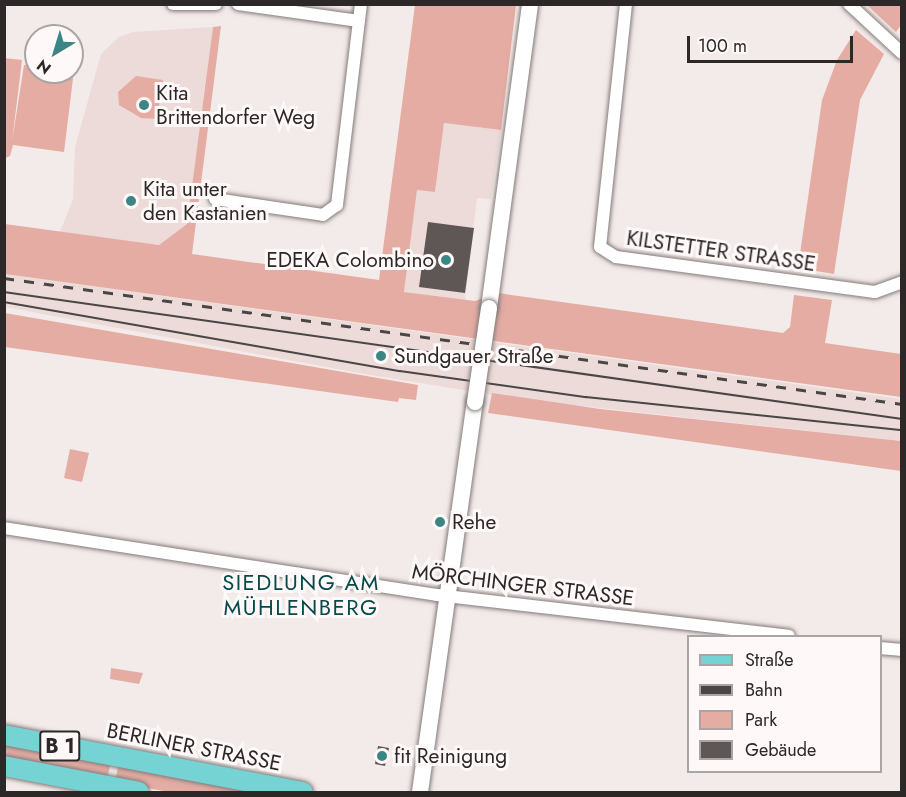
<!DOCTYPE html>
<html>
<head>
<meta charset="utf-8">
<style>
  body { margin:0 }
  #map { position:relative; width:906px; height:797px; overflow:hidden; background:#f3ebe9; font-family:Jost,sans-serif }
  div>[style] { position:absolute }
  .built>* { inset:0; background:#ecdbd8 }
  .green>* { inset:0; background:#e4aca3 }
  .building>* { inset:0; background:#5e5755 }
  .roads { filter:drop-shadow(0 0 2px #837b7a) drop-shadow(0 0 2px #837b7a) }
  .street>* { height:12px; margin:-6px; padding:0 6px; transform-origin:6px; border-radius:6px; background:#fff }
  .secondary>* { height:16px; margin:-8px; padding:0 8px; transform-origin:8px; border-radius:8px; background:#fff }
  .primary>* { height:20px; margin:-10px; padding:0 10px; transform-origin:10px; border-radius:10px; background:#76d3d3 }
  .tram>* { height:1.5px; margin:-0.75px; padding:0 0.75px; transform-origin:0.75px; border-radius:0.75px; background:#4a4645 }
  .rail>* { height:3px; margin-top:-1.5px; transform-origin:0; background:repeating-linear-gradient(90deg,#4a4645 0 10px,transparent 0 20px) }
  .bridges { filter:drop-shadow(0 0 2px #837b7a) drop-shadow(0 0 2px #837b7a) }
  .secondary-bridge>* { height:16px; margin:-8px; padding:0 8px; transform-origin:8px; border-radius:8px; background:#fff }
  .dots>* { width:16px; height:16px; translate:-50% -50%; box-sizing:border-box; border:3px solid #fef9f8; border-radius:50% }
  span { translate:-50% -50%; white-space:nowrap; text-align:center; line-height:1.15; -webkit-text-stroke:6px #fef9f8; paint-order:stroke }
  .shield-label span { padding:2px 4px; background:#fef9f8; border:2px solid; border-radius:4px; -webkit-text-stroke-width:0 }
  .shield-label { font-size:20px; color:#2b2827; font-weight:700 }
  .poi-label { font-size:21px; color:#2b2827 }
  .left { translate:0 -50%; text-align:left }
  .right { translate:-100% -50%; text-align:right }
  .street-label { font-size:21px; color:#2b2827 }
  .neighbourhood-label { font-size:22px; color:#064949; letter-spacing:1.5px }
  .frame { position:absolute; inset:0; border:6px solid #2b2827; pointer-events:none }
  .legend { position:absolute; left:687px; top:635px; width:195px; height:138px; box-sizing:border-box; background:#fef9f8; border:2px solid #aaa5a4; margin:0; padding:8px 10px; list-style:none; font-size:18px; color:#2b2827 }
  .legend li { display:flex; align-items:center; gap:12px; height:30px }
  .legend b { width:30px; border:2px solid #aaa5a4 }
  .north { position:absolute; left:24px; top:24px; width:60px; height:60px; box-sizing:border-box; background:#fef9f8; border:2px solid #aaa5a4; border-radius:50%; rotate:218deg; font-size:16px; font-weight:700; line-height:24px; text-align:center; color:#2b2827 }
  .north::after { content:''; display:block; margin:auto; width:21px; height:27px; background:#3c8585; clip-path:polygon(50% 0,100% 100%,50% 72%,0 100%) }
  .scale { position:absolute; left:687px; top:36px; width:166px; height:27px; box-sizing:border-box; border:3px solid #2b2827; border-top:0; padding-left:8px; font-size:18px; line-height:21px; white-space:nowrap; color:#2b2827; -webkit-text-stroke:4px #fef9f8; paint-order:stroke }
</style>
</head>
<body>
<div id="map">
  <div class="built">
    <div style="clip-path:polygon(213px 27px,187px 224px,159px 245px,60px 232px,73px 199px,75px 147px,101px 54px,119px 37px,133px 32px)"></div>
    <div style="clip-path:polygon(444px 123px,501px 130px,491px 199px,477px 198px,465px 300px,404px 292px,417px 190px,435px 192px)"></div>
    <div style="clip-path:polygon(5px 274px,901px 399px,901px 441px,526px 400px,364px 374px,5px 307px)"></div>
  </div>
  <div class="green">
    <div style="clip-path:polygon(415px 5px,516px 5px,501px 130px,444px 123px,435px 192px,417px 190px,404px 292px,475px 301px,498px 293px,783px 333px,790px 327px,794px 295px,832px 300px,825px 343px,901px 354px,901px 397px,5px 274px,5px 224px,159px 245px,187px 224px,213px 27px,221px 26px,192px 254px,379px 280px)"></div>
    <div style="clip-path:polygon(867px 5px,901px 5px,901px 25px,896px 32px)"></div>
    <div style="clip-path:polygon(856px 30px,884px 54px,860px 100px,834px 274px,798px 268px,822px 100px,837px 60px)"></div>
    <div style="clip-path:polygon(4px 58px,22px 60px,12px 142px,24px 65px,36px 66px,36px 72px,74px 70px,64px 152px,13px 145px,10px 156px,5px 158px)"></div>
    <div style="clip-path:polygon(136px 76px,163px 80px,157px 119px,141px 118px,119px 105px,118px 92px)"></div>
    <div style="clip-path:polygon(5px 313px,418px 385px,416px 400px,399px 398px,398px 402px,5px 347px)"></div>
    <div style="clip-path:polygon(492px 393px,600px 409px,901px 441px,901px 471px,488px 413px)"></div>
    <div style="clip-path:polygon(70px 449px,89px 453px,82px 482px,64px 478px)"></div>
    <div style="clip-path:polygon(111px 668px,143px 673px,139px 684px,110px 679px)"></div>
    <div style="clip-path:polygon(4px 740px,111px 761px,107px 780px,5px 761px)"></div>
    <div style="clip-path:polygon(119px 762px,275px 792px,169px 792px,115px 782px)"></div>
  </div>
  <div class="building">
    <div style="clip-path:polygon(428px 222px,474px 228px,465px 293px,419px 287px)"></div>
    <div style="clip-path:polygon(378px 746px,389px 748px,385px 766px,375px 764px)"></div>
  </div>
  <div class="roads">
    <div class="street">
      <div style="left:173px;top:4px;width:43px"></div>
      <div style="left:238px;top:4px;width:122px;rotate:8deg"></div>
      <div style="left:626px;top:4px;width:244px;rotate:96.1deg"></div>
      <div style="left:600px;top:247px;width:19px;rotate:32deg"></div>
      <div style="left:616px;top:257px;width:261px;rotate:7.7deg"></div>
      <div style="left:875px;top:292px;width:29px;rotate:-20deg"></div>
      <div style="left:849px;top:4px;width:72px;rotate:42.8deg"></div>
      <div style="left:215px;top:199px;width:109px;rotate:8.4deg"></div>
      <div style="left:323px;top:215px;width:17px;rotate:-36deg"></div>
      <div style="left:337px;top:205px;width:202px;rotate:-83.2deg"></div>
      <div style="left:4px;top:528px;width:438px;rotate:8.8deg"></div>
      <div style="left:437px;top:595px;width:354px;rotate:6.6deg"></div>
      <div style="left:880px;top:648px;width:22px;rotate:5deg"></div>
    </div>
    <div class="secondary">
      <div style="left:489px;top:308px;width:307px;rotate:-82.3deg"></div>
      <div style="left:420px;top:792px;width:394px;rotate:-82deg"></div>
    </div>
    <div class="primary">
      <div style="left:4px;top:735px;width:304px;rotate:10.8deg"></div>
      <div style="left:4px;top:766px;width:137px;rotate:10.9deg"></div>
    </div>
  </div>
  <div class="tram">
    <div style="left:4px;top:292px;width:907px;rotate:8.05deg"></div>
    <div style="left:4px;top:302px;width:402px;rotate:9.9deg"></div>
    <div style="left:400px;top:371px;width:188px;rotate:8deg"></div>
    <div style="left:586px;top:397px;width:318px;rotate:6deg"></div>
  </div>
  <div class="rail">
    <div style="left:4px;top:278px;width:907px;rotate:7.99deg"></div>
  </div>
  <div class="bridges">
    <div class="secondary-bridge">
      <div style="left:475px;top:402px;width:95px;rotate:-81.5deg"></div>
    </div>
  </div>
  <div class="dots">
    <div style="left:144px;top:105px;background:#3c8585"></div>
    <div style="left:131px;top:201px;background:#3c8585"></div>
    <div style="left:446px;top:260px;background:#3c8585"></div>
    <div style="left:381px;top:356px;background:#3c8585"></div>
    <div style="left:440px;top:522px;background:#3c8585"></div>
    <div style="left:382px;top:756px;background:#3c8585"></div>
  </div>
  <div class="shield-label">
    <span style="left:60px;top:746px">B 1</span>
  </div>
  <div class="poi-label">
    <span class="left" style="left:156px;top:105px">Kita<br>Brittendorfer Weg</span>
    <span class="left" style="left:143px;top:201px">Kita unter<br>den Kastanien</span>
    <span class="right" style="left:434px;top:260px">EDEKA Colombino</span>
    <span class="left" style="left:394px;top:356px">Sundgauer Straße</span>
    <span class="left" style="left:452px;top:522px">Rehe</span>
    <span class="left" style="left:394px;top:756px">fit Reinigung</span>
  </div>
  <div class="street-label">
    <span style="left:721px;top:251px;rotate:8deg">KILSTETTER STRASSE</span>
    <span style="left:523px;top:585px;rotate:7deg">MÖRCHINGER STRASSE</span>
    <span style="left:194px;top:747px;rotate:11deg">BERLINER STRASSE</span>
  </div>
  <div class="neighbourhood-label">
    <span style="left:301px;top:595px">SIEDLUNG AM<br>MÜHLENBERG</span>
  </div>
  <div class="frame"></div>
  <ul class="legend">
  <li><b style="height:8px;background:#76d3d3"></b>Straße</li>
  <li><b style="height:8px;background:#4a4645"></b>Bahn</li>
  <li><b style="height:16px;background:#e4aca3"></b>Park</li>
  <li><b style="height:16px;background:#5e5755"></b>Gebäude</li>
  </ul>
  <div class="north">N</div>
  <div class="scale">100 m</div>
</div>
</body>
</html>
